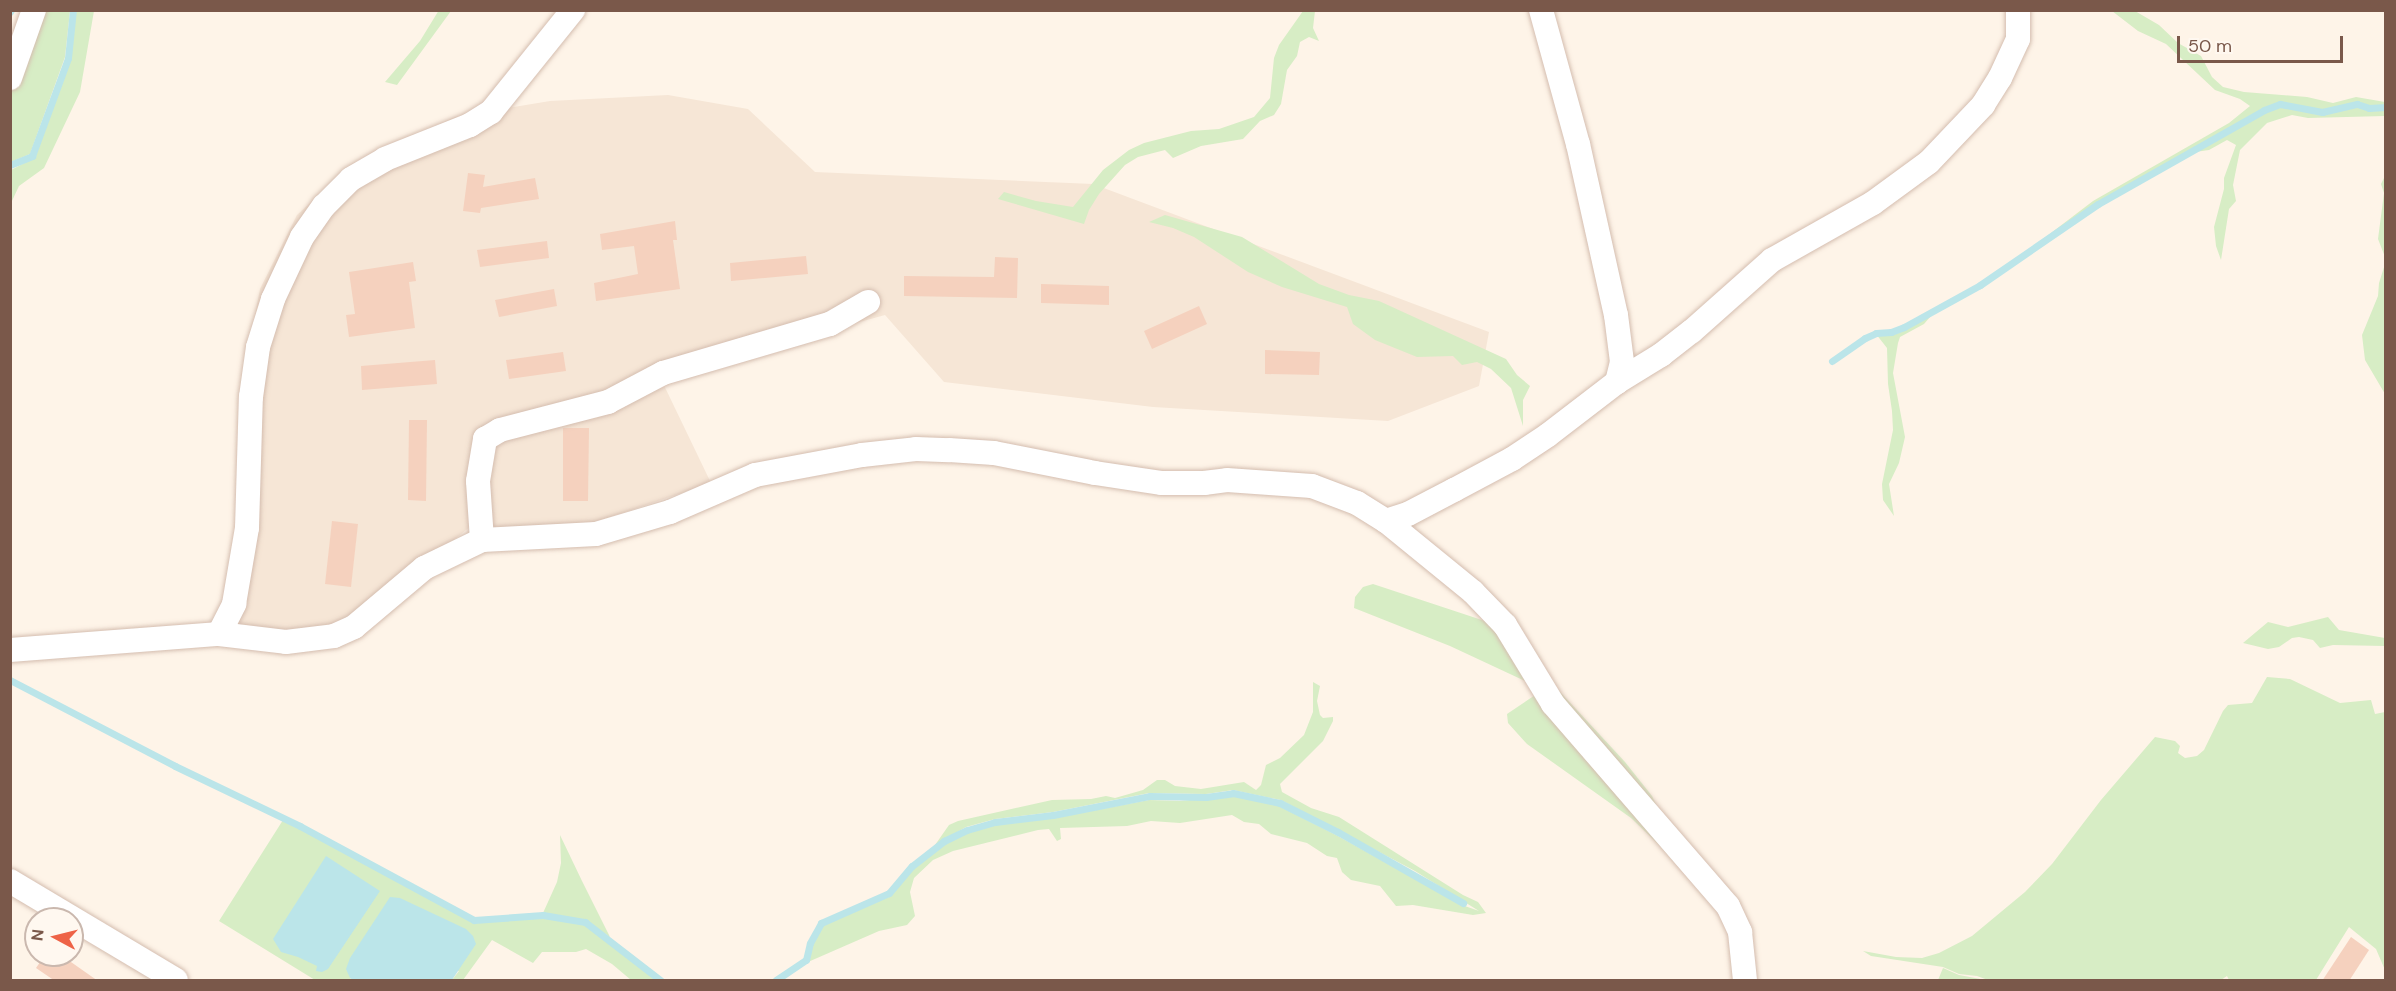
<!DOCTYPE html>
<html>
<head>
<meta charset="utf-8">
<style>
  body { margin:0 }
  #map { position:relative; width:2396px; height:991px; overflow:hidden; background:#fef4e8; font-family:"DM Sans",sans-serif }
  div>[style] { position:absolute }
  .residential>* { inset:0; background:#f6e6d6 }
  .green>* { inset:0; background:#d7edc5 }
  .water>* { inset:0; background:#bbe5e9 }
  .stream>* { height:7px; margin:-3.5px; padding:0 3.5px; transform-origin:3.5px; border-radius:3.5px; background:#bbe5e9 }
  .building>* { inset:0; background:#f5d1be }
  .roads { filter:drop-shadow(0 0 2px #d4bdaf) drop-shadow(0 0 2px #d4bdaf) }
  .street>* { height:24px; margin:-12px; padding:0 12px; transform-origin:12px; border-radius:12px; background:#fff }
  span { translate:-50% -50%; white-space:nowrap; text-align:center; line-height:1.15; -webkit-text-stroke:4.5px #fff8f0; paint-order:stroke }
  .frame { position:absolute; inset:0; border:12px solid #7a584a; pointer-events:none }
  .north { position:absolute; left:24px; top:907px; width:60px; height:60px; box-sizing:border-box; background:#fff8f0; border:2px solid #cab8ae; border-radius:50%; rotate:277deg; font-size:16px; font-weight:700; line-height:24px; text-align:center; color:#7a584a }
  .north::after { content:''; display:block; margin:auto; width:21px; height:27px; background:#ee6347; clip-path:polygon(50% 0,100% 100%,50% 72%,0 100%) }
  .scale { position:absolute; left:2177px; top:36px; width:166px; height:27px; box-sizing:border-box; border:3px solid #7a584a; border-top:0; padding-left:8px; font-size:18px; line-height:21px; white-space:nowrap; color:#7a584a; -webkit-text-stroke:4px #fff8f0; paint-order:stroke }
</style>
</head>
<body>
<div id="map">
  <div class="residential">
    <div style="clip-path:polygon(668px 95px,748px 109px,815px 172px,1093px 184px,1489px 332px,1479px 386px,1388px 421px,1153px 407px,944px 382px,885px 315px,660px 377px,711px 483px,545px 539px,471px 526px,320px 648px,221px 623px,241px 503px,243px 376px,260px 289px,297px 215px,352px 164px,455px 117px,550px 101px)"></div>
  </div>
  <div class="green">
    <div style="clip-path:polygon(439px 10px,451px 11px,397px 85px,385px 82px,420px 41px)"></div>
    <div style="clip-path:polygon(39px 11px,70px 11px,65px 57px,30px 154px,11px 162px,11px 92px)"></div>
    <div style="clip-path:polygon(75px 11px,94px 11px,80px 92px,44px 168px,19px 186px,11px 203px,11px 170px,34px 158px,71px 58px)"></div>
    <div style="clip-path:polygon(1303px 11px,1315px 11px,1313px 28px,1319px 41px,1309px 37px,1300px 42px,1297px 56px,1287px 70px,1281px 104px,1274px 115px,1260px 121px,1243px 139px,1201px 146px,1173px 158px,1165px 150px,1138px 157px,1125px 165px,1099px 194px,1089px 210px,1084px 224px,998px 199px,1004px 192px,1036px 201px,1073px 207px,1103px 170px,1129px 150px,1144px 143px,1191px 131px,1219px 129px,1254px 117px,1270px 98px,1274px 58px,1279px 45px)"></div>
    <div style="clip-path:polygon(2112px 11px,2135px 11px,2159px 25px,2178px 43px,2201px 56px,2212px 77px,2223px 87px,2244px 92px,2307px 97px,2333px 103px,2356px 97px,2385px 102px,2385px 106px,2370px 107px,2357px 102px,2322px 111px,2280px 103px,2263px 109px,2098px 203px,2026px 252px,2093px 201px,2229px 123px,2250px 106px,2240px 99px,2215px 90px,2166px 44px,2138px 31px)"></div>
    <div style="clip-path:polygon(2280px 105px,2322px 113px,2357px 105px,2369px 109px,2385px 108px,2385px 116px,2308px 118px,2292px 115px,2267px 123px,2240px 150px,2233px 185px,2236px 201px,2229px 209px,2221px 260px,2216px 246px,2214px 227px,2224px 189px,2224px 178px,2236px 145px,2227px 140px,2209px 150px,2188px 153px,2264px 111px)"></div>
    <div style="clip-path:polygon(2385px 176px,2385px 257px,2378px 239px,2384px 193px,2381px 184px)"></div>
    <div style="clip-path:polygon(1165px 215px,1242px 237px,1319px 284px,1349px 295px,1379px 301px,1506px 359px,1517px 375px,1530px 386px,1523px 400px,1523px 426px,1511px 388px,1491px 369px,1477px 362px,1462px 365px,1453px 356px,1417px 357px,1375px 340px,1353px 324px,1347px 307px,1282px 287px,1248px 272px,1194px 237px,1173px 228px,1149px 222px)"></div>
    <div style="clip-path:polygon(2385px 264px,2385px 394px,2365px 360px,2362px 335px,2378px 296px,2379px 283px)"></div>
    <div style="clip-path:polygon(1937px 309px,1924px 324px,1900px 337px,1898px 343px,1893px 373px,1905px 437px,1899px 463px,1889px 484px,1894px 516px,1883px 500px,1882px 484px,1893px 430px,1892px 411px,1888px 384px,1887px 348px,1876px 334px,1891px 333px)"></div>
    <div style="clip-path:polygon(1373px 584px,1503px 627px,1533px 679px,1525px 681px,1450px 646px,1354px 608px,1355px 597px,1363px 587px)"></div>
    <div style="clip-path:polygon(2328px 617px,2339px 630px,2385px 638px,2385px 646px,2333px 645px,2320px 648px,2313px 640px,2299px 637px,2292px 638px,2279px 647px,2268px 649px,2243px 643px,2268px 622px,2288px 627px)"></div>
    <div style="clip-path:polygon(1538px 668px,1625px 762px,1652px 796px,1668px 830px)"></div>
    <div style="clip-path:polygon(2267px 677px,2290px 679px,2340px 703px,2371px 700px,2375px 714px,2385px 712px,2385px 970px,2376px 949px,2349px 927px,2316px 980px,2229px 980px,2227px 976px,2221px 980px,1988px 980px,1977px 976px,1959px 974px,1943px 967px,1871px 956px,1863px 951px,1896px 957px,1922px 958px,1939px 953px,1972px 936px,2025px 892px,2052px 864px,2101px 800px,2155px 737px,2175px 741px,2180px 746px,2178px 753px,2185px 758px,2197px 756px,2204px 750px,2223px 711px,2228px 705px,2252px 703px)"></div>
    <div style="clip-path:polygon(1313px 682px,1320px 686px,1317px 701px,1320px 715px,1323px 718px,1333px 717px,1333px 721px,1323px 741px,1280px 784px,1282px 792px,1311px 808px,1339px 817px,1463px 895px,1478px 902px,1486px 913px,1473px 915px,1413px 905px,1396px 906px,1380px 886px,1351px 880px,1342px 872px,1337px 858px,1327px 856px,1307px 843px,1271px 834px,1259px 824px,1244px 822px,1232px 815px,1180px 823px,1151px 821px,1127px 826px,1060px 828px,1061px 839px,1057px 841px,1049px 829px,1038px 830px,953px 851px,933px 860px,914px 878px,910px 892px,915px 916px,907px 925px,879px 931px,808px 962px,813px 944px,823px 925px,891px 896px,914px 868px,946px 844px,968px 833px,996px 825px,1054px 818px,1149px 800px,1180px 801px,1233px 796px,1279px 806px,1336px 835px,1462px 905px,1479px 911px,1415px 871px,1281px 800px,1233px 790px,1206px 794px,1149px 793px,1053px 812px,995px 819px,966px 827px,935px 845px,949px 825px,958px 821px,1052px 800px,1091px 799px,1106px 796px,1115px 798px,1143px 790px,1157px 780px,1165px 780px,1175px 786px,1201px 789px,1244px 782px,1256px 790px,1261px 785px,1266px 765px,1280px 758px,1304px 735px,1313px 712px)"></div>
    <div style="clip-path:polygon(1541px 691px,1726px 921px,1659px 845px,1631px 818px,1527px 744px,1508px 723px,1507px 714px)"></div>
    <div style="clip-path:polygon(283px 820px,474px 921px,543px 917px,584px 924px,658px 980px,631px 980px,612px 964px,586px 949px,576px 952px,542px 952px,533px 963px,492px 940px,463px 980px,452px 980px,459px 971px,350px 978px,353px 980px,315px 980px,219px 921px)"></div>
    <div style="clip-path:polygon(560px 835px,582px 881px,610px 937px,585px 920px,543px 913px,557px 882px,561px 863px)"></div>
    <div style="clip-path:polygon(1943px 968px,1959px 975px,1986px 980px,1938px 980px)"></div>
  </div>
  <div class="water">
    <div style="clip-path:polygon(326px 856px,380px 891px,328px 969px,322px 972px,316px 971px,317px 966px,298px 957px,281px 952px,273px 939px)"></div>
    <div style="clip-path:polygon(390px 897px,400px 898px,466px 929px,473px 936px,476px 944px,452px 980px,353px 980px,350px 978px,346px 969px,350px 958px)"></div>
  </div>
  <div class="stream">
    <div style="left:10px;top:12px;width:2px;rotate:-63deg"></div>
    <div style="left:10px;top:165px;width:24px;rotate:-22deg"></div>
    <div style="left:32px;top:156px;width:104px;rotate:-69.8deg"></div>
    <div style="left:68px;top:58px;width:48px;rotate:-84.1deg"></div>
    <div style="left:1832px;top:361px;width:40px;rotate:-34.9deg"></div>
    <div style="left:1865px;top:338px;width:12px;rotate:-24deg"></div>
    <div style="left:1876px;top:333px;width:15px;rotate:-4deg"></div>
    <div style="left:1891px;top:332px;width:14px;rotate:-21deg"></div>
    <div style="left:1904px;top:327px;width:87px;rotate:-28.9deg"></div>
    <div style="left:1980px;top:285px;width:143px;rotate:-34.5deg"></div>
    <div style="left:2098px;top:204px;width:191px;rotate:-29.5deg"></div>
    <div style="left:2264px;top:110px;width:17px;rotate:-21deg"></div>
    <div style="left:2280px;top:104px;width:43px;rotate:10.8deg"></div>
    <div style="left:2322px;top:112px;width:36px;rotate:-13deg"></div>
    <div style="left:2357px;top:104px;width:13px;rotate:18deg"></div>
    <div style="left:2369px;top:108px;width:17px;rotate:-3deg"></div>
    <div style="left:10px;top:680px;width:186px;rotate:27.5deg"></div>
    <div style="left:175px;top:766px;width:139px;rotate:25.6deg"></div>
    <div style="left:300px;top:826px;width:198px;rotate:28.4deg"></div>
    <div style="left:474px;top:920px;width:69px;rotate:-4.1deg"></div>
    <div style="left:543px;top:915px;width:43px;rotate:9.5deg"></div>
    <div style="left:585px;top:922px;width:95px;rotate:37.7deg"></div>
    <div style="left:776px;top:980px;width:36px;rotate:-34deg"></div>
    <div style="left:806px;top:960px;width:17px;rotate:-77deg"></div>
    <div style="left:810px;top:943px;width:23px;rotate:-61deg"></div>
    <div style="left:821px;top:923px;width:74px;rotate:-23.8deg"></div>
    <div style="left:889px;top:893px;width:35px;rotate:-50deg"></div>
    <div style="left:912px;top:866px;width:41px;rotate:-38deg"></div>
    <div style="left:944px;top:841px;width:25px;rotate:-26deg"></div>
    <div style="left:967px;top:830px;width:29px;rotate:-16deg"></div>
    <div style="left:995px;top:822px;width:58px;rotate:-6.9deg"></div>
    <div style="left:1053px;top:815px;width:99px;rotate:-11.1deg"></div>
    <div style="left:1150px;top:796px;width:56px;rotate:1deg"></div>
    <div style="left:1206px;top:797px;width:27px;rotate:-8deg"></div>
    <div style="left:1233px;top:793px;width:48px;rotate:12deg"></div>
    <div style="left:1280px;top:803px;width:65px;rotate:26.6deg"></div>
    <div style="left:1338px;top:832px;width:144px;rotate:29.6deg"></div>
  </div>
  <div class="building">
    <div style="clip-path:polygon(468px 173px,485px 175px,483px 187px,535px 178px,539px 199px,481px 208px,480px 213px,463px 211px)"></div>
    <div style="clip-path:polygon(675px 221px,677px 240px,673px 240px,680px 289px,596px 301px,594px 283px,638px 274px,634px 246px,602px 250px,600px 234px)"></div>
    <div style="clip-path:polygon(547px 241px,549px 258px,480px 267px,477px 250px)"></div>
    <div style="clip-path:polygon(806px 256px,808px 274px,731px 281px,730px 263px)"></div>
    <div style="clip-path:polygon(995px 257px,1018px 258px,1017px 298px,904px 296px,904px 276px,994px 277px)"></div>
    <div style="clip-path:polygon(413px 262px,416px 281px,409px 282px,415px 328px,349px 337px,346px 315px,355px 314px,349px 272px)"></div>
    <div style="clip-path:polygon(1041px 284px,1109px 286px,1109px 305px,1041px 303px)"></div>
    <div style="clip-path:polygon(554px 289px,557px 306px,499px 317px,495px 300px)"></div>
    <div style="clip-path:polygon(1199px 306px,1207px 324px,1152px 349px,1144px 331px)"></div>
    <div style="clip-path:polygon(1265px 350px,1320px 352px,1319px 375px,1265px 374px)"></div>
    <div style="clip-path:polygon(563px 352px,566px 371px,509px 379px,506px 360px)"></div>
    <div style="clip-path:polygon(435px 360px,437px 384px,362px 390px,361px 366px)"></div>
    <div style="clip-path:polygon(409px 420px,427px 420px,426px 501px,408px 500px)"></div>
    <div style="clip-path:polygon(563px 428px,589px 428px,588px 501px,563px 501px)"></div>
    <div style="clip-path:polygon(332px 521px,358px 524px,351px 587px,325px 584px)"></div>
    <div style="clip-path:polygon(2351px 937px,2369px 950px,2349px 981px,2322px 981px)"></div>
    <div style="clip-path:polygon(45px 955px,61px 955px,98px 981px,55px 981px,36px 968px)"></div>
  </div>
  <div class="roads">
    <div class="street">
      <div style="left:1541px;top:10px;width:139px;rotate:74.6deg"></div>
      <div style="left:1578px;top:144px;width:175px;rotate:77.5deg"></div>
      <div style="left:1616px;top:315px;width:47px;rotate:82.7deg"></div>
      <div style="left:1622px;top:362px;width:21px;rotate:104deg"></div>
      <div style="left:10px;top:78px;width:72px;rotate:-70.6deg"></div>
      <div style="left:1386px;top:521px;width:23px;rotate:-18deg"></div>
      <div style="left:1408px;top:514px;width:52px;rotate:-27.6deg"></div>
      <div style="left:1454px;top:490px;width:66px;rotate:-28.1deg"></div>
      <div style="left:1512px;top:459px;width:43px;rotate:-33.7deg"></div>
      <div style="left:1548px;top:435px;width:87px;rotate:-37.5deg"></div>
      <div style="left:1617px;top:382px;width:52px;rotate:-31.5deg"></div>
      <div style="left:1661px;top:355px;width:39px;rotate:-38deg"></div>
      <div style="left:1692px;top:331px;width:107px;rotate:-41.6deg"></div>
      <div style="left:1772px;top:260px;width:116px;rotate:-29.4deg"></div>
      <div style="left:1873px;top:203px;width:69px;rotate:-36.2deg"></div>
      <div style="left:1929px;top:162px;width:79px;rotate:-46.5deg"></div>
      <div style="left:1983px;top:105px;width:32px;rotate:-58deg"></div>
      <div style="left:2000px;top:78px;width:43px;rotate:-65.2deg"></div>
      <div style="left:2018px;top:39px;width:29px;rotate:-90deg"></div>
      <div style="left:482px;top:540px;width:59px;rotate:-93.9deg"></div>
      <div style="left:478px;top:481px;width:43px;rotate:-80.5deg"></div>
      <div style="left:485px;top:439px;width:17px;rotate:-31deg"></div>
      <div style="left:500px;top:430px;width:112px;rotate:-14.5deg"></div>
      <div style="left:608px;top:402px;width:62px;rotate:-27.8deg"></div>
      <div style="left:663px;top:373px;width:174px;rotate:-16.4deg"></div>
      <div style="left:830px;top:324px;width:44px;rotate:-30.1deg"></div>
      <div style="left:219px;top:634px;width:34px;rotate:-63deg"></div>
      <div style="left:234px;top:604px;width:77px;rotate:-80.3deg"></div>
      <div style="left:247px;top:528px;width:131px;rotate:-88.3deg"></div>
      <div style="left:251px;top:397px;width:50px;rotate:-82deg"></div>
      <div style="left:258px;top:347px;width:50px;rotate:-72.6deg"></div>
      <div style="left:273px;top:299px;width:68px;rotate:-64.9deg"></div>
      <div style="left:302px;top:237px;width:38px;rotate:-55deg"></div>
      <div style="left:324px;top:206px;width:38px;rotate:-45deg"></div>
      <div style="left:351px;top:179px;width:39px;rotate:-30deg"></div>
      <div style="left:385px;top:159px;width:92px;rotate:-21.8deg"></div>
      <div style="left:470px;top:125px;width:25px;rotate:-32deg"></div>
      <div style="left:491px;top:112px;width:131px;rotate:-51.2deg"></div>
      <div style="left:10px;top:650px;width:210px;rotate:-4.4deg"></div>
      <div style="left:219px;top:634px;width:67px;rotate:6.8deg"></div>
      <div style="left:286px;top:642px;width:48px;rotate:-7.1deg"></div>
      <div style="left:334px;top:636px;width:22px;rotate:-24deg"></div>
      <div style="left:354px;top:627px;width:92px;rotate:-40.1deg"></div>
      <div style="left:424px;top:568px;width:64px;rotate:-25.8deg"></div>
      <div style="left:482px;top:540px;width:114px;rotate:-3deg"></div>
      <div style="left:596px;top:534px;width:77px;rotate:-16.6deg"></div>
      <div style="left:670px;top:512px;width:93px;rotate:-23.5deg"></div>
      <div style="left:755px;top:475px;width:109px;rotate:-10.6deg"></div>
      <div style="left:862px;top:455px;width:54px;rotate:-6.3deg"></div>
      <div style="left:916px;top:449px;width:33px;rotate:2deg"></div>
      <div style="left:949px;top:450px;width:45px;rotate:3.8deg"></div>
      <div style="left:994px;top:453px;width:103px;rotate:11.2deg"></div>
      <div style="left:1095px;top:473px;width:68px;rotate:8.5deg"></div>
      <div style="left:1162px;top:483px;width:42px"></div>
      <div style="left:1204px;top:483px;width:23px;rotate:-7deg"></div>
      <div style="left:1227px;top:480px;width:85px;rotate:4deg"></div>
      <div style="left:1312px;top:486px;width:48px;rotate:20.7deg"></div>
      <div style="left:1357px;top:503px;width:34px;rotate:32deg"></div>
      <div style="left:1386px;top:521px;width:112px;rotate:39.2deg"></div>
      <div style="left:1473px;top:592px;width:46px;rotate:45.9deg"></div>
      <div style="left:1505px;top:625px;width:92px;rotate:58.7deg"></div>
      <div style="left:1553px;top:704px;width:267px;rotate:49.1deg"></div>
      <div style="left:1728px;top:906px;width:29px;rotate:65deg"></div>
      <div style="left:1740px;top:932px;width:48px;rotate:84.1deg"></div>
      <div style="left:10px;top:881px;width:193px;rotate:30.8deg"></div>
    </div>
  </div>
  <div class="frame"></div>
  <div class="north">N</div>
  <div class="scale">50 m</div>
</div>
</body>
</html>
